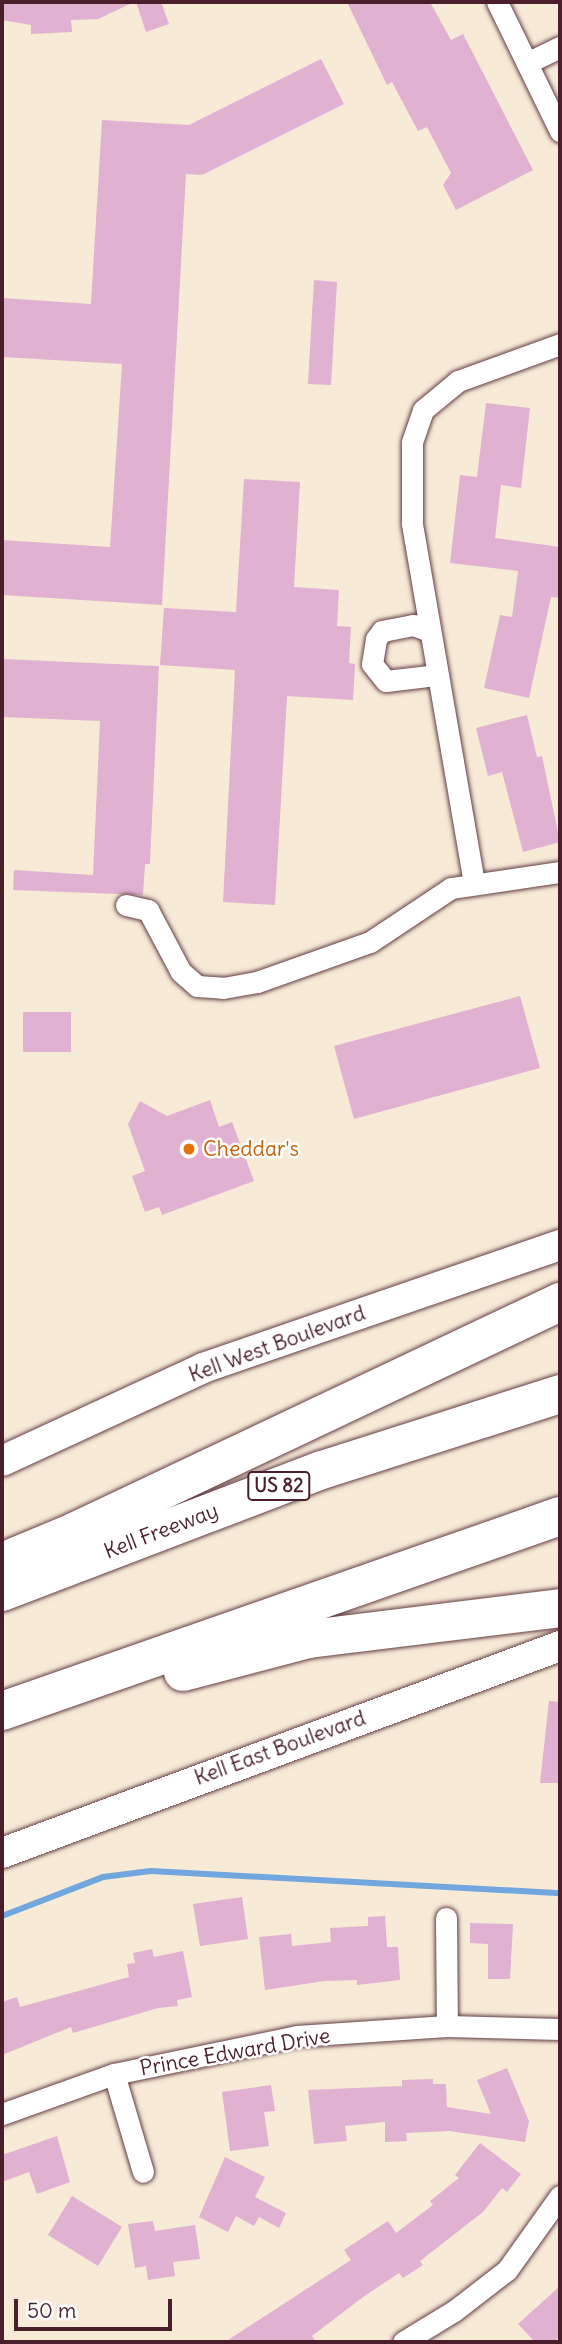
<!DOCTYPE html>
<html>
<head>
<meta charset="utf-8">
<style>
  body { margin:0 }
  #map { position:relative; width:562px; height:2344px; overflow:hidden; background:#f7ead7; font-family:Delius,sans-serif }
  div>[style] { position:absolute }
  .stream>* { height:6px; margin:-3px; padding:0 3px; transform-origin:3px; border-radius:3px; background:#72a6de }
  .building>* { inset:0; background:#e0b1d1 }
  .roads { filter:drop-shadow(0 0 2px #643d45) drop-shadow(0 0 2px #643d45) }
  .street>* { height:21px; margin:-10.5px; padding:0 10.5px; transform-origin:10.5px; border-radius:10.5px; background:#fff }
  .secondary>* { height:30px; margin:-15px; padding:0 15px; transform-origin:15px; border-radius:15px; background:#fff }
  .highway>* { height:38px; margin:-19px; padding:0 19px; transform-origin:19px; border-radius:19px; background:#fff }
  .dots>* { width:19px; height:19px; translate:-50% -50%; box-sizing:border-box; border:4px solid #fff; border-radius:50% }
  span { translate:-50% -50%; white-space:nowrap; text-align:center; line-height:1.15; -webkit-text-stroke:5px #fff; paint-order:stroke }
  .shield-label span { padding:2px 5px; background:#fff; border:2px solid; border-radius:5px; -webkit-text-stroke-width:0 }
  .shield-label { font-size:19px; color:#4a1f2b; font-weight:700 }
  .food-label { font-size:21px; color:#c56008 }
  .left { translate:0 -50%; text-align:left }
  .street-label { font-size:21px; color:#4a1f2b }
  .frame { position:absolute; inset:0; border:4px solid #4a1f2b; pointer-events:none }
  .scale { position:absolute; left:14px; top:2299px; width:158px; height:32px; box-sizing:border-box; border:4px solid #4a1f2b; border-top:0; padding-left:9px; font-size:21px; line-height:24px; white-space:nowrap; color:#4a1f2b; -webkit-text-stroke:5px #fff; paint-order:stroke }
</style>
</head>
<body>
<div id="map">
  <div class="stream">
    <div style="left:2px;top:1916px;width:108px;rotate:-21.1deg"></div>
    <div style="left:103px;top:1877px;width:48px;rotate:-7.1deg"></div>
    <div style="left:151px;top:1871px;width:410px;rotate:3.1deg"></div>
  </div>
  <div class="building">
    <div style="clip-path:polygon(2px 2px,130px 2px,130px 4px,98px 19px,71px 20px,72px 32px,31px 34px,31px 25px,2px 20px)"></div>
    <div style="clip-path:polygon(136px 2px,161px 2px,169px 24px,146px 32px)"></div>
    <div style="clip-path:polygon(347px 2px,430px 2px,451px 40px,463px 34px,533px 170px,456px 210px,443px 185px,451px 173px,427px 127px,418px 131px,392px 82px,387px 85px)"></div>
    <div style="clip-path:polygon(321px 59px,344px 104px,202px 175px,186px 174px,162px 605px,2px 595px,2px 540px,110px 547px,122px 364px,2px 357px,2px 298px,91px 304px,102px 120px,189px 125px)"></div>
    <div style="clip-path:polygon(314px 280px,337px 282px,331px 385px,308px 384px)"></div>
    <div style="clip-path:polygon(486px 403px,530px 408px,521px 488px,501px 485px,495px 538px,560px 547px,560px 598px,551px 597px,529px 698px,484px 688px,500px 615px,512px 617px,518px 571px,450px 563px,460px 475px,477px 477px)"></div>
    <div style="clip-path:polygon(244px 479px,300px 482px,294px 587px,339px 590px,337px 626px,351px 627px,349px 663px,355px 664px,353px 700px,287px 696px,275px 905px,223px 902px,235px 670px,160px 665px,164px 608px,236px 612px)"></div>
    <div style="clip-path:polygon(2px 659px,159px 666px,150px 864px,145px 864px,143px 895px,13px 890px,14px 870px,93px 875px,100px 721px,2px 717px)"></div>
    <div style="clip-path:polygon(527px 715px,537px 757px,542px 756px,560px 842px,523px 852px,502px 772px,488px 776px,476px 728px)"></div>
    <div style="clip-path:polygon(520px 996px,540px 1068px,354px 1119px,334px 1046px)"></div>
    <div style="clip-path:polygon(23px 1012px,71px 1012px,71px 1052px,23px 1052px)"></div>
    <div style="clip-path:polygon(210px 1100px,219px 1127px,232px 1122px,254px 1181px,162px 1215px,159px 1207px,145px 1212px,132px 1176px,145px 1171px,128px 1124px,140px 1101px,167px 1116px)"></div>
    <div style="clip-path:polygon(549px 1701px,560px 1702px,560px 1783px,540px 1783px)"></div>
    <div style="clip-path:polygon(242px 1897px,248px 1939px,200px 1946px,193px 1904px)"></div>
    <div style="clip-path:polygon(385px 1916px,387px 1947px,398px 1947px,400px 1980px,357px 1985px,357px 1980px,324px 1981px,265px 1990px,259px 1937px,291px 1934px,292px 1946px,331px 1942px,330px 1928px,368px 1926px,368px 1917px)"></div>
    <div style="clip-path:polygon(470px 1923px,513px 1924px,510px 1979px,488px 1979px,488px 1944px,470px 1943px)"></div>
    <div style="clip-path:polygon(152px 1949px,154px 1957px,183px 1951px,192px 1997px,177px 2000px,178px 2006px,158px 2008px,73px 2033px,71px 2027px,2px 2055px,2px 2002px,17px 1997px,20px 2007px,129px 1977px,127px 1964px,135px 1963px,133px 1953px)"></div>
    <div style="clip-path:polygon(507px 2068px,529px 2121px,525px 2142px,449px 2131px,406px 2133px,407px 2141px,385px 2142px,385px 2122px,345px 2126px,347px 2141px,314px 2144px,308px 2090px,402px 2086px,402px 2080px,433px 2079px,433px 2084px,446px 2084px,447px 2107px,491px 2114px,477px 2080px)"></div>
    <div style="clip-path:polygon(271px 2085px,275px 2111px,264px 2112px,269px 2146px,230px 2151px,222px 2092px)"></div>
    <div style="clip-path:polygon(57px 2136px,70px 2182px,37px 2194px,29px 2172px,2px 2182px,2px 2155px)"></div>
    <div style="clip-path:polygon(480px 2143px,521px 2174px,507px 2192px,502px 2188px,483px 2212px,420px 2261px,423px 2265px,403px 2278px,399px 2273px,363px 2297px,312px 2336px,316px 2342px,225px 2342px,351px 2260px,344px 2250px,388px 2221px,396px 2233px,433px 2205px,430px 2201px,459px 2178px,455px 2175px)"></div>
    <div style="clip-path:polygon(225px 2157px,265px 2177px,255px 2197px,286px 2213px,279px 2228px,259px 2217px,254px 2226px,236px 2216px,228px 2232px,199px 2217px)"></div>
    <div style="clip-path:polygon(72px 2196px,122px 2227px,98px 2266px,48px 2235px)"></div>
    <div style="clip-path:polygon(153px 2221px,155px 2231px,195px 2225px,200px 2259px,173px 2262px,175px 2276px,148px 2280px,146px 2266px,135px 2268px,128px 2224px)"></div>
    <div style="clip-path:polygon(560px 2286px,560px 2336px,554px 2342px,535px 2342px,518px 2324px)"></div>
  </div>
  <div class="roads">
    <div class="street">
      <div style="left:497px;top:2px;width:144px;rotate:64deg"></div>
      <div style="left:527px;top:63px;width:37px;rotate:-26deg"></div>
      <div style="left:429px;top:631px;width:17px;rotate:-159deg"></div>
      <div style="left:413px;top:625px;width:32px;rotate:169deg"></div>
      <div style="left:382px;top:631px;width:10px;rotate:127deg"></div>
      <div style="left:376px;top:639px;width:25px;rotate:99deg"></div>
      <div style="left:372px;top:664px;width:22px;rotate:51deg"></div>
      <div style="left:386px;top:681px;width:50px;rotate:-6.8deg"></div>
      <div style="left:474px;top:883px;width:365px;rotate:-99.8deg"></div>
      <div style="left:412px;top:523px;width:81px;rotate:-90deg"></div>
      <div style="left:412px;top:442px;width:34px;rotate:-71deg"></div>
      <div style="left:423px;top:410px;width:45px;rotate:-39.6deg"></div>
      <div style="left:458px;top:381px;width:109px;rotate:-19.9deg"></div>
      <div style="left:126px;top:905px;width:23px;rotate:13deg"></div>
      <div style="left:148px;top:910px;width:70px;rotate:62deg"></div>
      <div style="left:181px;top:972px;width:21px;rotate:41deg"></div>
      <div style="left:197px;top:986px;width:26px;rotate:4deg"></div>
      <div style="left:223px;top:988px;width:35px;rotate:-10deg"></div>
      <div style="left:257px;top:982px;width:120px;rotate:-19.5deg"></div>
      <div style="left:370px;top:942px;width:97px;rotate:-33.7deg"></div>
      <div style="left:451px;top:888px;width:110px;rotate:-8.4deg"></div>
      <div style="left:446px;top:1918px;width:108px;rotate:89.5deg"></div>
      <div style="left:114px;top:2074px;width:102px;rotate:73.5deg"></div>
      <div style="left:2px;top:2114px;width:119px;rotate:-19.7deg"></div>
      <div style="left:114px;top:2074px;width:187px;rotate:-11.7deg"></div>
      <div style="left:297px;top:2036px;width:150px;rotate:-3.8deg"></div>
      <div style="left:447px;top:2026px;width:113px;rotate:1.5deg"></div>
      <div style="left:403px;top:2342px;width:60px;rotate:-31.3deg"></div>
      <div style="left:454px;top:2311px;width:67px;rotate:-37.7deg"></div>
      <div style="left:507px;top:2270px;width:91px;rotate:-54.4deg"></div>
    </div>
    <div class="secondary">
      <div style="left:2px;top:1461px;width:221px;rotate:-24.8deg"></div>
      <div style="left:203px;top:1368px;width:378px;rotate:-19deg"></div>
      <div style="left:2px;top:1853px;width:595px;rotate:-20.35deg"></div>
    </div>
    <div class="highway">
      <div style="left:2px;top:1562px;width:78px;rotate:-22.6deg"></div>
      <div style="left:74px;top:1532px;width:538px;rotate:-25.33deg"></div>
      <div style="left:2px;top:1592px;width:342px;rotate:-20.9deg"></div>
      <div style="left:322px;top:1470px;width:250px;rotate:-17.7deg"></div>
      <div style="left:183px;top:1672px;width:130px;rotate:-14.7deg"></div>
      <div style="left:309px;top:1639px;width:253px;rotate:-7deg"></div>
      <div style="left:2px;top:1711px;width:591px;rotate:-19.26deg"></div>
    </div>
  </div>
  <div class="dots">
    <div style="left:189px;top:1149px;background:#e8710a"></div>
  </div>
  <div class="shield-label">
    <span style="left:279px;top:1486px">US 82</span>
  </div>
  <div class="food-label">
    <span class="left" style="left:203px;top:1149px">Cheddar's</span>
  </div>
  <div class="street-label">
    <span style="left:277px;top:1344px;rotate:-20deg">Kell West Boulevard</span>
    <span style="left:161px;top:1531px;rotate:-21deg">Kell Freeway</span>
    <span style="left:280px;top:1748px;rotate:-20deg">Kell East Boulevard</span>
    <span style="left:235px;top:2052px;rotate:-10deg">Prince Edward Drive</span>
  </div>
  <div class="frame"></div>
  <div class="scale">50 m</div>
</div>
</body>
</html>
